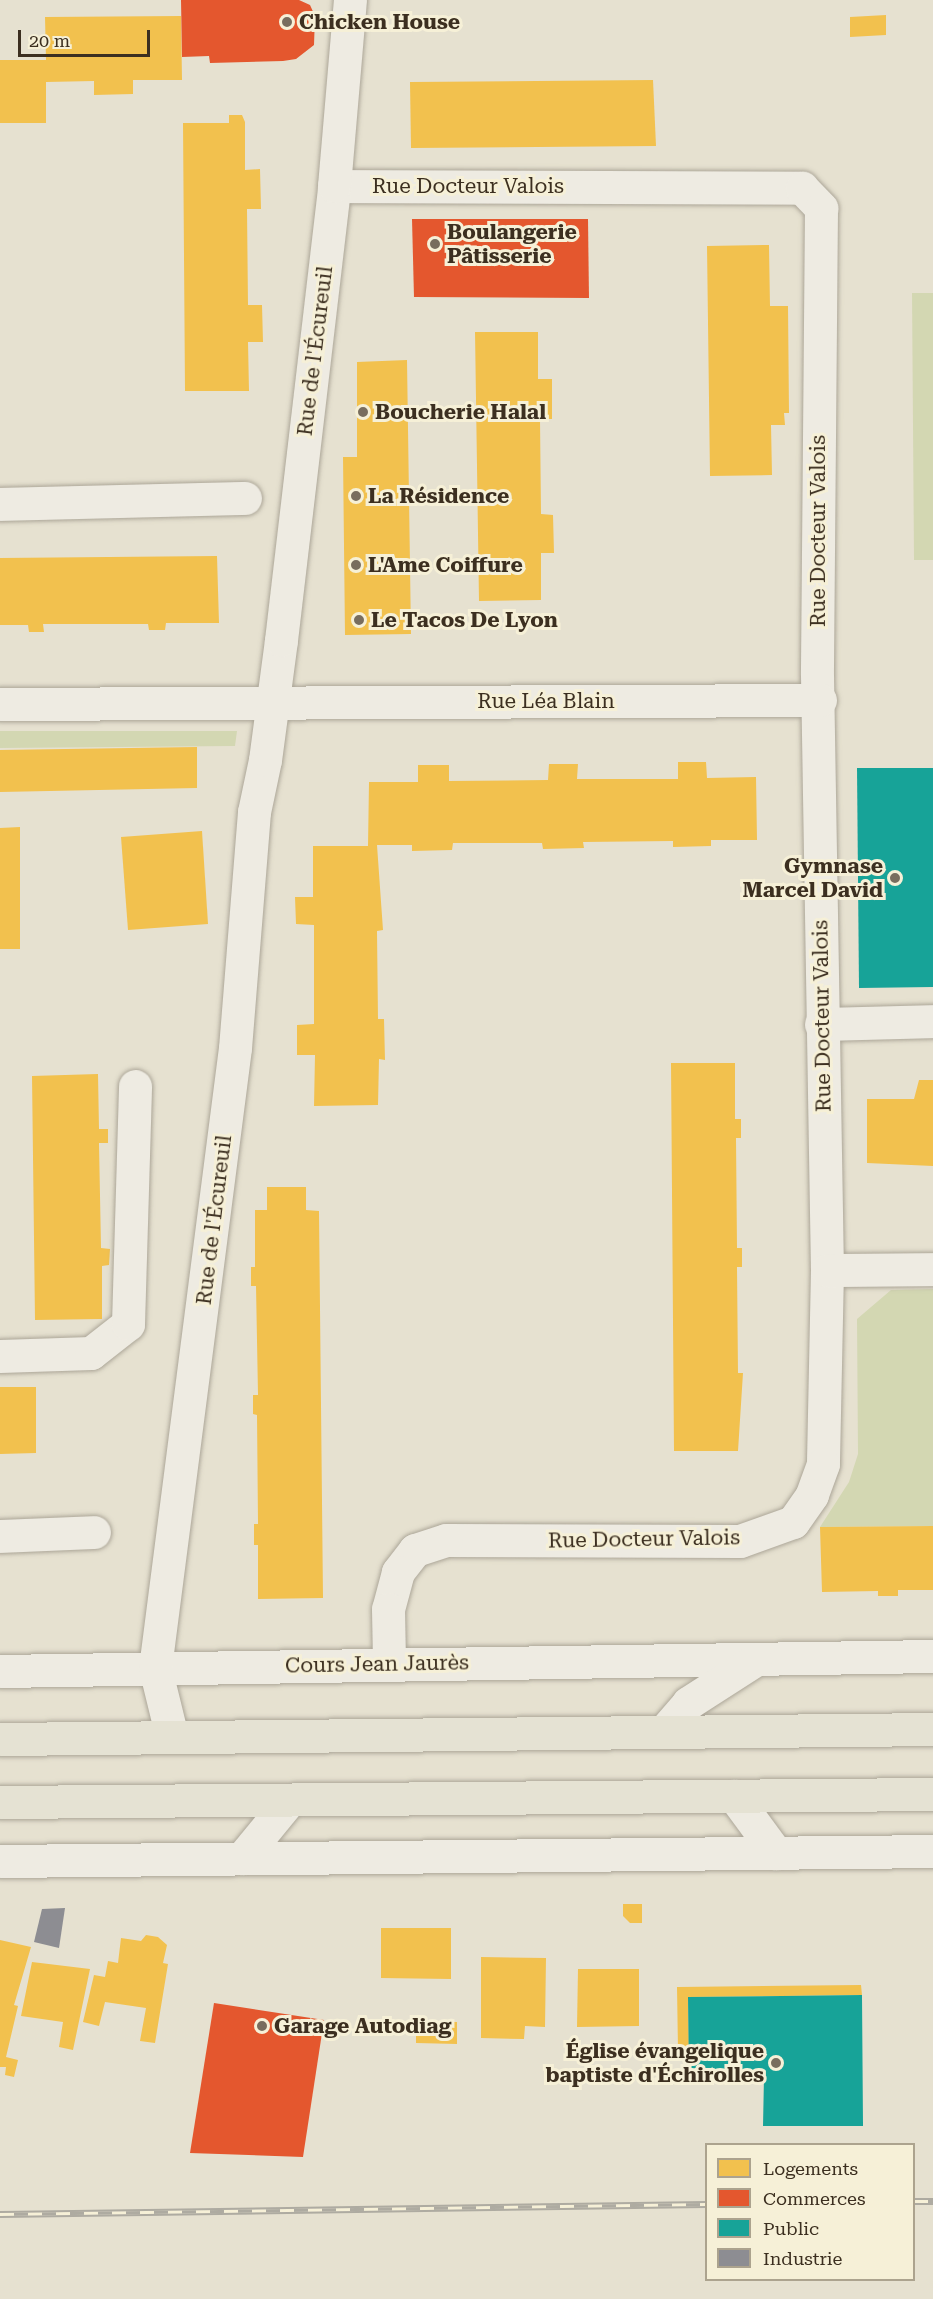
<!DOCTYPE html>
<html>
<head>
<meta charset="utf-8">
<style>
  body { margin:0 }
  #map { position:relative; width:933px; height:2299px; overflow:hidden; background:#e6e1d0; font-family:"Roboto Serif",serif }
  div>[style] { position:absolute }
  .green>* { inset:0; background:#d3d7b2 }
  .homes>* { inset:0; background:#f2c14e }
  .shops>* { inset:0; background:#e4572e }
  .public>* { inset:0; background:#17a398 }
  .industry>* { inset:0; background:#8d8d92 }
  .roads { filter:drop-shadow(0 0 2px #aca698) drop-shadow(0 0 2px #aca698) }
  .street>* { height:33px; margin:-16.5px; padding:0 16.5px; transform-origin:16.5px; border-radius:16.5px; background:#eeebe2 }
  .primary>* { height:33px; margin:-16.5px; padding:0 16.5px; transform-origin:16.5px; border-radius:16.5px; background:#e5e2d3 }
  .rail>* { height:7px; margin-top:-3.5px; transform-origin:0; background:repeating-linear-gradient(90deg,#f6f0d7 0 14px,#aeaba1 0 28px); box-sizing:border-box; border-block:2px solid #aeaba1 }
  .dots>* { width:16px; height:16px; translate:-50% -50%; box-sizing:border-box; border:3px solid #f6f0d7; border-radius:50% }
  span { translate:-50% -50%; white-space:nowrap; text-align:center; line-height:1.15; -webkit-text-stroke:6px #f6f0d7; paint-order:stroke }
  .poi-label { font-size:21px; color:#3c2f20; font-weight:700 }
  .left { translate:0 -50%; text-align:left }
  .right { translate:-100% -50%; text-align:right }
  .street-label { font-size:21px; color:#3c2f20 }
  .legend { position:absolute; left:705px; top:2143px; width:210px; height:138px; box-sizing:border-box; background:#f6f0d7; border:2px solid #aca38e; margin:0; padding:8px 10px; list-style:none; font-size:18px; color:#3c2f20 }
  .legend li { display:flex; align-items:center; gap:12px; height:30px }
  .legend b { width:30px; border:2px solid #aca38e }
  .scale { position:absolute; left:18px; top:30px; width:132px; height:27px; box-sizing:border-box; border:3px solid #3c2f20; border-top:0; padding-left:8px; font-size:18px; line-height:21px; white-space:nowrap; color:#3c2f20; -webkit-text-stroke:4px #f6f0d7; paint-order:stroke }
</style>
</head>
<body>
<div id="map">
  <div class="green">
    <div style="clip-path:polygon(912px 293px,933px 293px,933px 560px,914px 560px)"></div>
    <div style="clip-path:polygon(0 731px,237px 731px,235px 746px,0 748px)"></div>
    <div style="clip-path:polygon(933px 1289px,933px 1526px,820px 1527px,849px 1482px,858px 1454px,857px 1319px,891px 1290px)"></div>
  </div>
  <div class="homes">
    <div style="clip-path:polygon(886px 15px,886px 35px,850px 37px,850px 17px)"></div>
    <div style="clip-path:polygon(181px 16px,182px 80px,133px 80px,133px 94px,94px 95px,94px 81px,46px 82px,46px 123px,0 123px,0 60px,46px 60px,45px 17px)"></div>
    <div style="clip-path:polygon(653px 80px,656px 146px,411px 148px,410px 82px)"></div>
    <div style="clip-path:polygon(229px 115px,242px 115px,245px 122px,245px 170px,260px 169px,261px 209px,247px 209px,248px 305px,262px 305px,263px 342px,248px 342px,249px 391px,185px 391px,183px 123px,229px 123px)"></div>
    <div style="clip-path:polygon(769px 245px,770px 306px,788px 306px,789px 413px,784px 413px,785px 425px,771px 425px,772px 475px,710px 476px,707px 246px)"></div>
    <div style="clip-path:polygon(475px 332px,538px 332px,538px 379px,552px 379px,552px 419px,540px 419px,541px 514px,553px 515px,554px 553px,541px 553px,541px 600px,479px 601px)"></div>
    <div style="clip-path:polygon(407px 360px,411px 634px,345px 635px,343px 457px,357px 457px,357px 362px)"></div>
    <div style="clip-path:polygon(217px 556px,219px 623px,166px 623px,165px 630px,149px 630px,148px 624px,43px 624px,44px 632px,29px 632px,28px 625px,0 625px,0 558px)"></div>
    <div style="clip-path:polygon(197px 747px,197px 788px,0 792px,0 750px)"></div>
    <div style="clip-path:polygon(678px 762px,706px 762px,707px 778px,756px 777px,757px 840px,711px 840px,711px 846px,673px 847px,673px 841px,583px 842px,584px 848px,543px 849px,542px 843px,453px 843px,452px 850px,412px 851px,412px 845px,377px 845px,383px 930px,377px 931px,378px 1019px,384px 1019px,385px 1060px,379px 1059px,378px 1105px,314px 1106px,315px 1055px,297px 1055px,297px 1025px,314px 1024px,314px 925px,296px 924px,295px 897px,313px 897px,313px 846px,368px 846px,369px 782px,418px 782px,418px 765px,449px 765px,449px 781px,548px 780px,549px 764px,578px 764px,577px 779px,678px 779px)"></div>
    <div style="clip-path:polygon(20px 827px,20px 949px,0 949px,0 828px)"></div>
    <div style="clip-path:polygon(202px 831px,208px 924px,128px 930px,121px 837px)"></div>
    <div style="clip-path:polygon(671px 1063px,735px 1063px,735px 1119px,741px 1119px,741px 1138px,736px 1138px,737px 1248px,742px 1248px,742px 1267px,737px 1267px,738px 1373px,743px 1373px,738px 1451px,674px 1451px)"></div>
    <div style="clip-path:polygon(98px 1074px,99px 1129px,108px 1129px,108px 1143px,99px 1143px,101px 1248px,110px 1249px,109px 1265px,102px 1266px,102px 1319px,35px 1320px,32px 1076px)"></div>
    <div style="clip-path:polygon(919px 1080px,933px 1080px,933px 1166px,867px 1163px,867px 1099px,914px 1099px)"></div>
    <div style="clip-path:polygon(267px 1187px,306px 1187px,306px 1210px,319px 1211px,323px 1598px,258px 1599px,258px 1545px,254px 1545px,254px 1524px,258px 1524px,257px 1415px,253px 1414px,253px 1395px,258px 1395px,256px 1286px,251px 1286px,251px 1267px,255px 1267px,255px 1210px,267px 1210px)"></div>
    <div style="clip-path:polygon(0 1387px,36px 1387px,36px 1453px,0 1454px)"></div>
    <div style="clip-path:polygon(933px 1526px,933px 1590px,898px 1590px,898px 1596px,878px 1596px,878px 1591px,822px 1592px,820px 1527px)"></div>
    <div style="clip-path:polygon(623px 1904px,642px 1904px,642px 1923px,630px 1923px,623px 1916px)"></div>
    <div style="clip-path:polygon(381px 1928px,451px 1928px,451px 1979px,381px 1978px)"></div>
    <div style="clip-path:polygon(146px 1935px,158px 1937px,167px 1945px,163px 1963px,168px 1964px,155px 2043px,140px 2041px,146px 2008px,105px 2002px,99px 2026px,83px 2022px,94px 1975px,105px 1977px,108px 1961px,118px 1963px,121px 1938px,141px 1941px)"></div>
    <div style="clip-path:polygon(0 1940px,31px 1947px,14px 2005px,18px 2006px,6px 2057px,18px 2060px,14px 2077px,5px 2075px,6px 2067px,0 2067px)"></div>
    <div style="clip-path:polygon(481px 1957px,546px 1958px,545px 2027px,525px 2026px,524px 2039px,481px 2038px)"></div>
    <div style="clip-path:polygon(32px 1962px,90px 1969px,73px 2050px,59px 2047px,63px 2022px,21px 2016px)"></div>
    <div style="clip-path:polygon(578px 1969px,639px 1969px,639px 2026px,577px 2027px)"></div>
    <div style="clip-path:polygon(861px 1985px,862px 1995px,688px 1997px,689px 2050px,678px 2050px,677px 1987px)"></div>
    <div style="clip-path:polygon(416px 2021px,457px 2022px,457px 2044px,416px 2043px)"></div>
  </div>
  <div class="shops">
    <div style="clip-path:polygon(181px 0,299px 0,310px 5px,315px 16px,314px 45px,296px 59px,283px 61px,210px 63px,209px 56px,182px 57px)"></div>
    <div style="clip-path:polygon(412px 219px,588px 219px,589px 298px,414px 297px)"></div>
    <div style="clip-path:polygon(214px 2003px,324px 2020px,303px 2157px,190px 2153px)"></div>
  </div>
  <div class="public">
    <div style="clip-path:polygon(857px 768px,933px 768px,933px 987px,859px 988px)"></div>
    <div style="clip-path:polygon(862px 1995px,863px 2126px,763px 2126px,764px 2076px,689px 2077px,688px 1997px)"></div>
  </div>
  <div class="industry">
    <div style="clip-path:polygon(65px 1908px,59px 1948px,34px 1942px,42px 1909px)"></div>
  </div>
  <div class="roads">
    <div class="street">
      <div style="left:334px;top:186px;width:468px;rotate:0.2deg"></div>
      <div style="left:802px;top:188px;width:28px;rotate:46deg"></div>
      <div style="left:821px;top:208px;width:467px;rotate:90.5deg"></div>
      <div style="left:817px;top:675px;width:595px;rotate:89.04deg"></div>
      <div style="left:827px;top:1270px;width:194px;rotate:91.2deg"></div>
      <div style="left:823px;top:1464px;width:33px;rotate:110deg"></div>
      <div style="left:812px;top:1495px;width:33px;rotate:125deg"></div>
      <div style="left:793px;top:1522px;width:56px;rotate:160.3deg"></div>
      <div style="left:740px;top:1541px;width:294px;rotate:-179.8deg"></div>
      <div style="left:446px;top:1540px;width:33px;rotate:162deg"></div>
      <div style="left:415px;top:1550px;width:28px;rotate:128deg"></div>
      <div style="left:398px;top:1572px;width:38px;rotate:105deg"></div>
      <div style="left:388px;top:1609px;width:54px;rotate:88.9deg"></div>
      <div style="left:0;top:504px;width:245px;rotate:-1.4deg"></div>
      <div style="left:0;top:704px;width:820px;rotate:-0.28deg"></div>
      <div style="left:821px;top:1024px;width:112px;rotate:-1.5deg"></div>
      <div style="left:827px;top:1270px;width:106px;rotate:-0.5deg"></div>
      <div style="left:0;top:1356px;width:91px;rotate:-1.9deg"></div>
      <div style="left:91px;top:1353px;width:47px;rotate:-38.1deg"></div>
      <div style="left:128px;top:1324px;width:238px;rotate:-88.3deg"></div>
      <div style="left:0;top:1536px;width:94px;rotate:-2.4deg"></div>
      <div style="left:0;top:1671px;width:933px;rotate:-0.92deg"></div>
      <div style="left:664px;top:1731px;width:37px;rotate:-49deg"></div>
      <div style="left:688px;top:1703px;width:80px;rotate:-32.7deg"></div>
      <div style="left:172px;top:1737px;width:71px;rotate:-103.8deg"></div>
      <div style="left:155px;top:1668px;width:625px;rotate:-82.65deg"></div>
      <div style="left:235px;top:1048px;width:237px;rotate:-85.4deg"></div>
      <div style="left:254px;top:812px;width:53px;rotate:-78.1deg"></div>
      <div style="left:265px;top:760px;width:121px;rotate:-82.4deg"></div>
      <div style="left:281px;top:640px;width:457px;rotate:-83.3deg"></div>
      <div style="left:334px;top:186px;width:187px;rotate:-85.1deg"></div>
      <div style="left:734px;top:1796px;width:71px;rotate:53.6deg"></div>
      <div style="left:242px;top:1858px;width:72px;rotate:-50.6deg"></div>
      <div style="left:0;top:1861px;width:933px;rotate:-0.61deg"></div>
    </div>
    <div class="primary">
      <div style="left:0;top:1739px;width:933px;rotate:-0.61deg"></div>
      <div style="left:0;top:1802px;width:933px;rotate:-0.49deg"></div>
    </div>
  </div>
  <div class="rail">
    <div style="left:914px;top:2201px;width:19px"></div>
    <div style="left:0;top:2214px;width:706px;rotate:-0.81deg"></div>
  </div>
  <div class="dots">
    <div style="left:287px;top:22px;background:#786d5e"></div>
    <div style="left:435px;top:244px;background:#786d5e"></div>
    <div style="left:363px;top:412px;background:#786d5e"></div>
    <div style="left:356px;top:496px;background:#786d5e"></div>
    <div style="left:356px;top:565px;background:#786d5e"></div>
    <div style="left:359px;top:620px;background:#786d5e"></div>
    <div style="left:895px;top:878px;background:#786d5e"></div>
    <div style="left:262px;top:2026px;background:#786d5e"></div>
    <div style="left:776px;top:2063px;background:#786d5e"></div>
  </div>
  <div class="poi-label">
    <span class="left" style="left:299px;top:22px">Chicken House</span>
    <span class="left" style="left:447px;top:244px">Boulangerie<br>Pâtisserie</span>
    <span class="left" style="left:375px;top:412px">Boucherie Halal</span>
    <span class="left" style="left:368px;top:496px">La Résidence</span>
    <span class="left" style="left:368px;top:565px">L'Ame Coiffure</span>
    <span class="left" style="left:371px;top:620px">Le Tacos De Lyon</span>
    <span class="right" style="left:883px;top:878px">Gymnase<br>Marcel David</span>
    <span class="left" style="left:274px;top:2026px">Garage Autodiag</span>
    <span class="right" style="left:764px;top:2063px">Église évangelique<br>baptiste d'Échirolles</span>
  </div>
  <div class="street-label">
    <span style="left:468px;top:186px">Rue Docteur Valois</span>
    <span style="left:315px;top:351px;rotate:-83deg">Rue de l'Écureuil</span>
    <span style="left:818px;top:531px;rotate:-90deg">Rue Docteur Valois</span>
    <span style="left:546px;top:701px">Rue Léa Blain</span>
    <span style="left:822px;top:1016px;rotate:-91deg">Rue Docteur Valois</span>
    <span style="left:214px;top:1220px;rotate:-83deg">Rue de l'Écureuil</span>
    <span style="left:644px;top:1539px;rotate:-1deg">Rue Docteur Valois</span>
    <span style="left:377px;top:1664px;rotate:-1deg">Cours Jean Jaurès</span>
  </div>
  <ul class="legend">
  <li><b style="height:16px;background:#f2c14e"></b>Logements</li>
  <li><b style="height:16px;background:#e4572e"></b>Commerces</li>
  <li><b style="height:16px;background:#17a398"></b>Public</li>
  <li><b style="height:16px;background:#8d8d92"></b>Industrie</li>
  </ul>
  <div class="scale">20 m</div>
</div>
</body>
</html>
